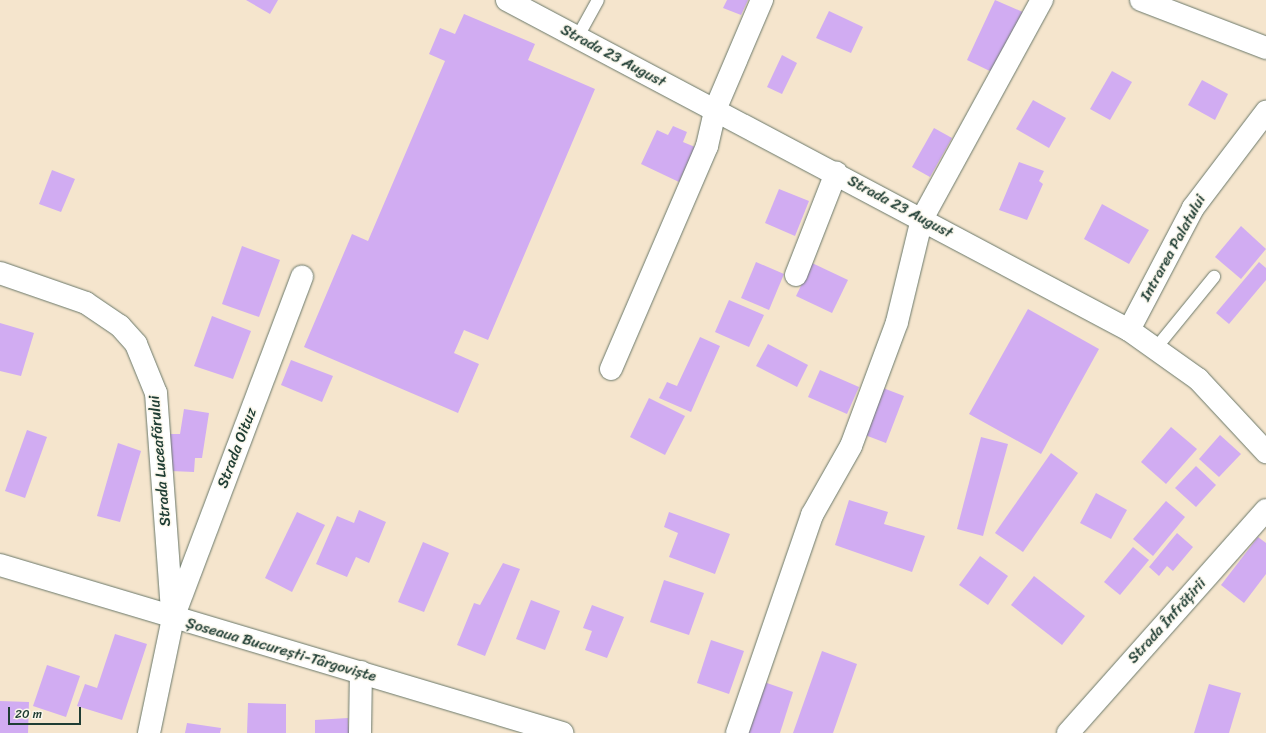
<!DOCTYPE html>
<html>
<head>
<meta charset="utf-8">
<style>
  body { margin:0 }
  #map { position:relative; width:1266px; height:733px; overflow:hidden; background:#f5e5cd; font-family:Sriracha,sans-serif }
  div>[style] { position:absolute }
  .building>* { inset:0; background:#d1acf2 }
  .roads { filter:drop-shadow(0 0 1px #6a786a) drop-shadow(0 0 1px #6a786a) }
  .lane>* { height:12px; margin:-6px; padding:0 6px; transform-origin:6px; border-radius:6px; background:#fff }
  .street>* { height:22px; margin:-11px; padding:0 11px; transform-origin:11px; border-radius:11px; background:#fff }
  .primary>* { height:22px; margin:-11px; padding:0 11px; transform-origin:11px; border-radius:11px; background:#fff }
  span { translate:-50% -50%; white-space:nowrap; text-align:center; line-height:1.15; -webkit-text-stroke:3px #fbf7ec; paint-order:stroke }
  .street-label { font-size:15px; color:#1f3d34 }
  .scale { position:absolute; left:8px; top:707px; width:73px; height:18px; box-sizing:border-box; border:2px solid #1f3d34; border-top:0; padding-left:5px; font-size:12px; line-height:14px; white-space:nowrap; color:#1f3d34; -webkit-text-stroke:3px #fbf7ec; paint-order:stroke }
</style>
</head>
<body>
<div id="map">
  <div class="building">
    <div style="clip-path:polygon(246px 0,278px 0,270px 14px)"></div>
    <div style="clip-path:polygon(727px 0,748px 0,741px 15px,723px 8px)"></div>
    <div style="clip-path:polygon(995px 0,1025px 13px,996px 74px,967px 60px)"></div>
    <div style="clip-path:polygon(829px 11px,863px 27px,851px 53px,816px 38px)"></div>
    <div style="clip-path:polygon(464px 14px,535px 44px,528px 60px,595px 89px,488px 340px,464px 330px,454px 353px,479px 364px,458px 413px,304px 347px,352px 234px,368px 241px,445px 61px,429px 54px,440px 28px,455px 34px)"></div>
    <div style="clip-path:polygon(782px 55px,797px 63px,782px 94px,767px 87px)"></div>
    <div style="clip-path:polygon(1112px 71px,1132px 82px,1110px 120px,1090px 109px)"></div>
    <div style="clip-path:polygon(1202px 80px,1228px 94px,1215px 120px,1188px 105px)"></div>
    <div style="clip-path:polygon(1033px 100px,1066px 118px,1049px 148px,1016px 129px)"></div>
    <div style="clip-path:polygon(673px 126px,687px 132px,683px 142px,695px 147px,679px 182px,641px 164px,657px 130px,668px 135px)"></div>
    <div style="clip-path:polygon(934px 128px,952px 138px,930px 177px,912px 167px)"></div>
    <div style="clip-path:polygon(1019px 162px,1044px 171px,1039px 181px,1043px 184px,1027px 220px,999px 210px)"></div>
    <div style="clip-path:polygon(52px 170px,75px 179px,61px 212px,39px 204px)"></div>
    <div style="clip-path:polygon(779px 189px,809px 201px,795px 236px,765px 223px)"></div>
    <div style="clip-path:polygon(1102px 204px,1149px 230px,1129px 264px,1084px 239px)"></div>
    <div style="clip-path:polygon(1241px 226px,1266px 249px,1241px 279px,1215px 257px)"></div>
    <div style="clip-path:polygon(242px 246px,280px 260px,259px 317px,222px 304px)"></div>
    <div style="clip-path:polygon(756px 262px,784px 274px,769px 310px,741px 298px)"></div>
    <div style="clip-path:polygon(1259px 262px,1266px 268px,1266px 280px,1229px 324px,1216px 313px)"></div>
    <div style="clip-path:polygon(812px 263px,848px 280px,832px 313px,796px 296px)"></div>
    <div style="clip-path:polygon(729px 300px,764px 315px,749px 347px,715px 332px)"></div>
    <div style="clip-path:polygon(1028px 309px,1099px 349px,1041px 454px,969px 414px)"></div>
    <div style="clip-path:polygon(212px 316px,251px 331px,233px 379px,194px 366px)"></div>
    <div style="clip-path:polygon(0 323px,34px 333px,21px 376px,0 371px)"></div>
    <div style="clip-path:polygon(700px 337px,720px 346px,691px 412px,659px 398px,667px 382px,677px 386px)"></div>
    <div style="clip-path:polygon(768px 344px,808px 365px,797px 387px,756px 366px)"></div>
    <div style="clip-path:polygon(291px 360px,333px 376px,322px 402px,281px 385px)"></div>
    <div style="clip-path:polygon(820px 370px,859px 387px,847px 414px,808px 397px)"></div>
    <div style="clip-path:polygon(883px 388px,904px 396px,886px 443px,865px 435px)"></div>
    <div style="clip-path:polygon(649px 398px,685px 416px,665px 455px,630px 437px)"></div>
    <div style="clip-path:polygon(184px 409px,209px 413px,202px 458px,195px 458px,194px 472px,171px 471px,169px 434px,180px 434px)"></div>
    <div style="clip-path:polygon(1171px 427px,1197px 449px,1166px 484px,1141px 462px)"></div>
    <div style="clip-path:polygon(27px 430px,47px 437px,25px 498px,5px 491px)"></div>
    <div style="clip-path:polygon(1220px 435px,1241px 454px,1219px 477px,1199px 459px)"></div>
    <div style="clip-path:polygon(981px 437px,1008px 444px,983px 536px,957px 529px)"></div>
    <div style="clip-path:polygon(118px 443px,141px 451px,120px 522px,97px 516px)"></div>
    <div style="clip-path:polygon(1051px 453px,1078px 473px,1023px 552px,995px 533px)"></div>
    <div style="clip-path:polygon(1196px 466px,1216px 485px,1196px 507px,1175px 488px)"></div>
    <div style="clip-path:polygon(1096px 493px,1127px 510px,1111px 539px,1080px 523px)"></div>
    <div style="clip-path:polygon(849px 500px,888px 512px,884px 524px,925px 536px,912px 572px,835px 545px)"></div>
    <div style="clip-path:polygon(1166px 501px,1185px 517px,1153px 556px,1133px 539px)"></div>
    <div style="clip-path:polygon(359px 510px,386px 522px,369px 563px,356px 557px,347px 577px,316px 564px,337px 516px,354px 523px)"></div>
    <div style="clip-path:polygon(297px 512px,325px 525px,292px 592px,265px 578px)"></div>
    <div style="clip-path:polygon(669px 512px,730px 534px,715px 574px,669px 557px,678px 533px,664px 527px)"></div>
    <div style="clip-path:polygon(1177px 533px,1193px 547px,1173px 571px,1167px 566px,1159px 576px,1149px 567px)"></div>
    <div style="clip-path:polygon(1258px 537px,1266px 543px,1266px 574px,1244px 603px,1221px 585px)"></div>
    <div style="clip-path:polygon(423px 542px,449px 553px,424px 612px,398px 602px)"></div>
    <div style="clip-path:polygon(1133px 547px,1149px 560px,1120px 595px,1104px 582px)"></div>
    <div style="clip-path:polygon(980px 556px,1008px 576px,988px 605px,959px 585px)"></div>
    <div style="clip-path:polygon(503px 563px,520px 569px,485px 656px,457px 645px,474px 603px,480px 605px)"></div>
    <div style="clip-path:polygon(1034px 576px,1085px 616px,1062px 645px,1011px 605px)"></div>
    <div style="clip-path:polygon(664px 580px,704px 593px,689px 635px,650px 622px)"></div>
    <div style="clip-path:polygon(531px 600px,560px 611px,545px 650px,516px 639px)"></div>
    <div style="clip-path:polygon(592px 605px,624px 617px,607px 658px,585px 650px,592px 631px,583px 628px)"></div>
    <div style="clip-path:polygon(115px 634px,147px 644px,122px 720px,77px 706px,85px 684px,97px 688px)"></div>
    <div style="clip-path:polygon(711px 640px,744px 651px,729px 694px,697px 683px)"></div>
    <div style="clip-path:polygon(822px 651px,857px 664px,833px 733px,793px 733px)"></div>
    <div style="clip-path:polygon(47px 665px,80px 676px,66px 717px,33px 706px)"></div>
    <div style="clip-path:polygon(764px 682px,793px 692px,780px 733px,747px 733px)"></div>
    <div style="clip-path:polygon(1209px 684px,1241px 693px,1229px 733px,1194px 733px)"></div>
    <div style="clip-path:polygon(0 701px,29px 702px,28px 733px,0 733px)"></div>
    <div style="clip-path:polygon(248px 703px,286px 704px,286px 733px,247px 733px)"></div>
    <div style="clip-path:polygon(348px 718px,349px 733px,315px 733px,315px 720px)"></div>
    <div style="clip-path:polygon(187px 723px,221px 728px,220px 733px,185px 733px)"></div>
  </div>
  <div class="roads">
    <div class="lane">
      <div style="left:577px;top:38px;width:43px;rotate:-61.1deg"></div>
      <div style="left:1156px;top:348px;width:92px;rotate:-50.8deg"></div>
    </div>
    <div class="street">
      <div style="left:507px;top:0;width:704px;rotate:27.95deg"></div>
      <div style="left:1129px;top:330px;width:85px;rotate:35.4deg"></div>
      <div style="left:1198px;top:379px;width:100px;rotate:47deg"></div>
      <div style="left:1141px;top:0;width:134px;rotate:21deg"></div>
      <div style="left:0;top:273px;width:91px;rotate:19.2deg"></div>
      <div style="left:86px;top:303px;width:41px;rotate:34.1deg"></div>
      <div style="left:120px;top:326px;width:24px;rotate:48deg"></div>
      <div style="left:136px;top:344px;width:53px;rotate:67.8deg"></div>
      <div style="left:156px;top:393px;width:219px;rotate:85.8deg"></div>
      <div style="left:796px;top:275px;width:110px;rotate:-68.6deg"></div>
      <div style="left:1129px;top:330px;width:138px;rotate:-62.3deg"></div>
      <div style="left:1193px;top:208px;width:121px;rotate:-52.8deg"></div>
      <div style="left:611px;top:369px;width:243px;rotate:-66.7deg"></div>
      <div style="left:707px;top:146px;width:37px;rotate:-77deg"></div>
      <div style="left:715px;top:110px;width:120px;rotate:-66.9deg"></div>
      <div style="left:149px;top:733px;width:117px;rotate:-78.2deg"></div>
      <div style="left:173px;top:618px;width:365px;rotate:-69.3deg"></div>
      <div style="left:360px;top:733px;width:61px;rotate:-89.1deg"></div>
      <div style="left:737px;top:733px;width:231px;rotate:-71deg"></div>
      <div style="left:812px;top:515px;width:79px;rotate:-60.5deg"></div>
      <div style="left:851px;top:446px;width:132px;rotate:-69.6deg"></div>
      <div style="left:897px;top:322px;width:106px;rotate:-76.4deg"></div>
      <div style="left:922px;top:219px;width:250px;rotate:-61.3deg"></div>
      <div style="left:1068px;top:733px;width:298px;rotate:-48.4deg"></div>
    </div>
    <div class="primary">
      <div style="left:0;top:565px;width:587px;rotate:16.64deg"></div>
    </div>
  </div>
  <div class="street-label">
    <span style="left:613px;top:56px;rotate:28deg">Strada 23 August</span>
    <span style="left:900px;top:207px;rotate:28deg">Strada 23 August</span>
    <span style="left:1173px;top:248px;rotate:-61deg">Intrarea Palatului</span>
    <span style="left:237px;top:448px;rotate:-69deg">Strada Oituz</span>
    <span style="left:160px;top:461px;rotate:-95deg">Strada Luceafărului</span>
    <span style="left:1167px;top:621px;rotate:-48deg">Strada Înfrățirii</span>
    <span style="left:281px;top:650px;rotate:16deg">Șoseaua București-Târgoviște</span>
  </div>
  <div class="scale">20 m</div>
</div>
</body>
</html>
